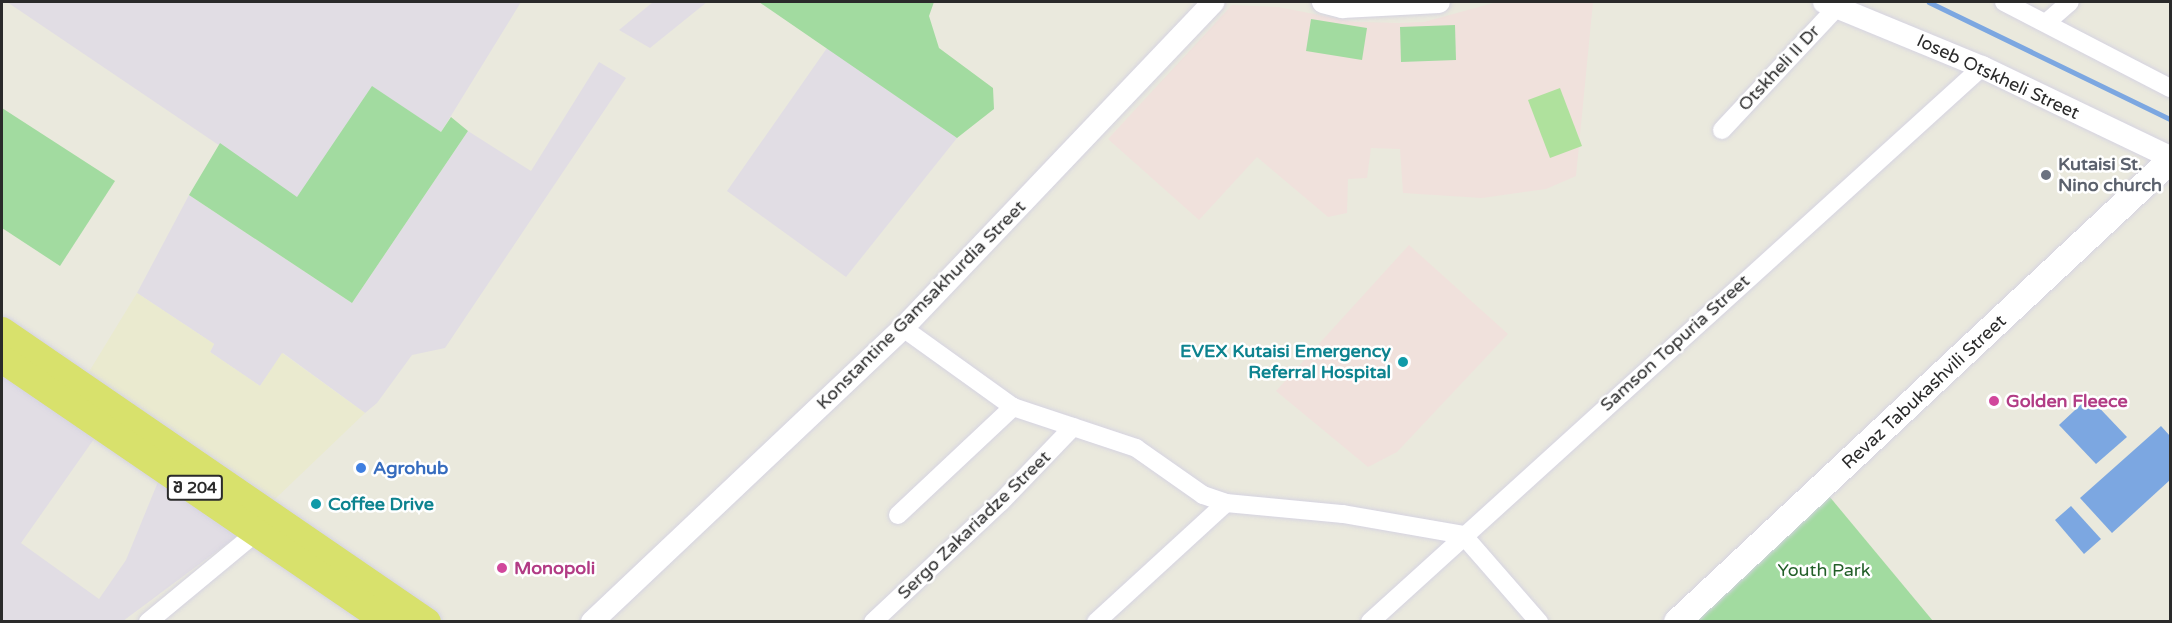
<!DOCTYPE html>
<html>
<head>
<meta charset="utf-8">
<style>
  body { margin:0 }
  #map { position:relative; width:2172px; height:623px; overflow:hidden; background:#eae9dd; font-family:"Varela Round","Noto Sans Georgian",sans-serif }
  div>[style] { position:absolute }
  .industrial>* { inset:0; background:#e1dde4 }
  .education>* { inset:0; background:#eaeacf }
  .medical>* { inset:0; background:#f0e1dc }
  .green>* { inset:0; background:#a2dba0 }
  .pitch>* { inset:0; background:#afe19d }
  .water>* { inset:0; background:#7ca7e1 }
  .stream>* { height:4.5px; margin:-2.25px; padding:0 2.25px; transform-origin:2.25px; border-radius:2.25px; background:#7ca7e1 }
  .roads { filter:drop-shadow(0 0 2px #d5d3e1) drop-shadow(0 0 2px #d5d3e1) }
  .minor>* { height:18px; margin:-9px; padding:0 9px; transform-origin:9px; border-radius:9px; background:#fff }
  .tertiary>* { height:22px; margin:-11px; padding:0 11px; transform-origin:11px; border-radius:11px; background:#fff }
  .secondary>* { height:26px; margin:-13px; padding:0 13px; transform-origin:13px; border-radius:13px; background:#fff }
  .primary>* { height:28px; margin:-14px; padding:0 14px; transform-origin:14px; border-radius:14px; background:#d8e16c }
  .dots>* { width:16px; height:16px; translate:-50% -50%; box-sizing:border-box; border:3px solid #fff; border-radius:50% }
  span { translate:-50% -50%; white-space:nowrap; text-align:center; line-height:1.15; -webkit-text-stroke:5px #fff; paint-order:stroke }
  .shield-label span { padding:2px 4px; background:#fff; border:2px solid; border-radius:4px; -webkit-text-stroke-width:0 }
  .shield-label { font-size:16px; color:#2a2a2a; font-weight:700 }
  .street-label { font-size:18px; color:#2a2a2a }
  .worship-label { font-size:18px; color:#5b616d; font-weight:700 }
  .left { translate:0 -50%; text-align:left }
  .culture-label { font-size:18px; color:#0d838f; font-weight:700 }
  .right { translate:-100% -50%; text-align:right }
  .hotel-label { font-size:18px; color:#b23c85; font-weight:700 }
  .shop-label { font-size:18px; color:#366cbe; font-weight:700 }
  .park-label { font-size:18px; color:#225f28 }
  .frame { position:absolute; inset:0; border:3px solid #2a2a2a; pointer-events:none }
</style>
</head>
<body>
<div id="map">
  <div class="industrial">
    <div style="clip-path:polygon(7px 2px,521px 2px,441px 132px,372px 87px,297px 198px)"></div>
    <div style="clip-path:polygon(653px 2px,707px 2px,650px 48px,619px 30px)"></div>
    <div style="clip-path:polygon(827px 48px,957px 138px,846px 277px,727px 191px)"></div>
    <div style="clip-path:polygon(599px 62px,626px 78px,445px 348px,412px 355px,377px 403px,365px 413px,283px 353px,260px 386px,210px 352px,214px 344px,137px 293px,189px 195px,352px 303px,468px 131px,531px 171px)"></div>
    <div style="clip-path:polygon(2px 364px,101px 429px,21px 543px,99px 599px,126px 560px,162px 472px,248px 528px,123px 621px,2px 621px)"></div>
  </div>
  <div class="education">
    <div style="clip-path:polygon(137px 293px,214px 344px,210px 352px,260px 386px,282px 353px,365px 413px,274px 500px,87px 375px)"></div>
  </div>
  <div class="medical">
    <div style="clip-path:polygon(1497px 2px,1593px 2px,1576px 176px,1546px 189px,1482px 198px,1403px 193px,1400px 149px,1371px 148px,1367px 178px,1348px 179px,1347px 213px,1328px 217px,1257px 157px,1199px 220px,1108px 139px,1232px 5px,1278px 7px,1355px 22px,1400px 23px,1424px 22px)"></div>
    <div style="clip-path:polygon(1409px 245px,1508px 334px,1397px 452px,1368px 467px,1276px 391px)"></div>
  </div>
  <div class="green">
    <div style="clip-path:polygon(759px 2px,934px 2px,929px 16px,939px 48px,993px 88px,994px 109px,957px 138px)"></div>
    <div style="clip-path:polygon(1311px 19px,1367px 28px,1362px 60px,1306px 51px)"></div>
    <div style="clip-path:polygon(1455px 25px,1456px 60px,1401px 62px,1400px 27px)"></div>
    <div style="clip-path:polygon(372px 86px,441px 132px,451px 117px,468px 131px,352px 303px,189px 195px,220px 143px,297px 197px)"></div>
    <div style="clip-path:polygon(2px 108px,115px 181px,60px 266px,2px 228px)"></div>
    <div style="clip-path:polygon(1829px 496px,1933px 621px,1692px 622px)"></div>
  </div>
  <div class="pitch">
    <div style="clip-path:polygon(1560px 88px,1582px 146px,1550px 158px,1528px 100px)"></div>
  </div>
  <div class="water">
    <div style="clip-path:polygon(2089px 397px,2127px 437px,2096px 464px,2059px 425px)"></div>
    <div style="clip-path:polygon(2161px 426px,2170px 436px,2170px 480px,2112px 533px,2080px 498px)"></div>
    <div style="clip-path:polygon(2071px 506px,2101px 539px,2084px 554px,2055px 520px)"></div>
  </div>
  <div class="stream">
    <div style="left:1929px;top:2px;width:268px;rotate:25.9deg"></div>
  </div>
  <div class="roads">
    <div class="minor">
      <div style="left:2004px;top:2px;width:187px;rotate:27.4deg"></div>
      <div style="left:2047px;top:22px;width:30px;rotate:-41deg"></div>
      <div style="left:1722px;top:130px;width:168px;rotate:-46.9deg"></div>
      <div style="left:903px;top:328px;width:135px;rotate:35.7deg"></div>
      <div style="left:1013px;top:407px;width:130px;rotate:18.4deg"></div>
      <div style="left:1136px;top:448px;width:82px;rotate:35deg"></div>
      <div style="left:1203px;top:495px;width:24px;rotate:19deg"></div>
      <div style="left:1226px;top:503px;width:118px;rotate:5.4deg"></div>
      <div style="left:1343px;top:514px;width:122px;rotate:9.9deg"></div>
      <div style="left:1463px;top:535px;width:116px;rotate:48.9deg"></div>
      <div style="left:898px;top:515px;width:158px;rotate:-43.2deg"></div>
      <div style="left:148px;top:622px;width:143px;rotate:-39.6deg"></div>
      <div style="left:873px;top:622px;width:175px;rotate:-43.2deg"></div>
      <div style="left:1001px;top:502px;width:104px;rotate:-46.2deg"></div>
      <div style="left:1096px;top:622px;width:176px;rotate:-42.5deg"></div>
      <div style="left:1370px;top:622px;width:826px;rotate:-42.2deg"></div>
    </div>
    <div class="tertiary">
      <div style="left:1323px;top:2px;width:20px;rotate:15deg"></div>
      <div style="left:1342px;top:7px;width:97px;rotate:-3deg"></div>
      <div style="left:1824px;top:2px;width:171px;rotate:22.4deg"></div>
      <div style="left:1982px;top:67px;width:208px;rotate:25.6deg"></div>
      <div style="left:592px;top:622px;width:428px;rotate:-43.4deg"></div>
      <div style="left:903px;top:328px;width:450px;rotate:-46.4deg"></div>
    </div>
    <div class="secondary">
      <div style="left:1677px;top:622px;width:675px;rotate:-43.08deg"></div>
    </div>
    <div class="primary">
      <div style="left:2px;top:331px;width:515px;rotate:34.4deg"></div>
      <div style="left:2px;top:359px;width:466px;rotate:34.3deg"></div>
    </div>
  </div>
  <div class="dots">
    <div style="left:2046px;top:175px;background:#6b7280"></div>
    <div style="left:1403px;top:362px;background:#0f9aa8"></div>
    <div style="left:1994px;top:401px;background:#d1479c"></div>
    <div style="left:361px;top:468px;background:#3f7fe0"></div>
    <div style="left:316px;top:504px;background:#0f9aa8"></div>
    <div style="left:502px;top:568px;background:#d1479c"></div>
  </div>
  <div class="shield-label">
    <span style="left:195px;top:488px">შ 204</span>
  </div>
  <div class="street-label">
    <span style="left:1779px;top:68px;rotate:-47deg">Otskheli II Dr</span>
    <span style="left:1998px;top:77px;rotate:25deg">Ioseb Otskheli Street</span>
    <span style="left:921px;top:305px;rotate:-45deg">Konstantine Gamsakhurdia Street</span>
    <span style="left:1675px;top:343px;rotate:-42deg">Samson Topuria Street</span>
    <span style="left:1924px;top:392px;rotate:-43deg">Revaz Tabukashvili Street</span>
    <span style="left:974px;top:525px;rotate:-44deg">Sergo Zakariadze Street</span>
  </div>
  <div class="worship-label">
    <span class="left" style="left:2058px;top:175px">Kutaisi St.<br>Nino church</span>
  </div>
  <div class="culture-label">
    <span class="right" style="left:1391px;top:362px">EVEX Kutaisi Emergency<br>Referral Hospital</span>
    <span class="left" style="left:328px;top:504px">Coffee Drive</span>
  </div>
  <div class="hotel-label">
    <span class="left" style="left:2006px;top:401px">Golden Fleece</span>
    <span class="left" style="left:514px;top:568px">Monopoli</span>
  </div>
  <div class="shop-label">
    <span class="left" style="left:373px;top:468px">Agrohub</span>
  </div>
  <div class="park-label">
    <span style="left:1824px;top:570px">Youth Park</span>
  </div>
  <div class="frame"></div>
</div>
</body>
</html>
